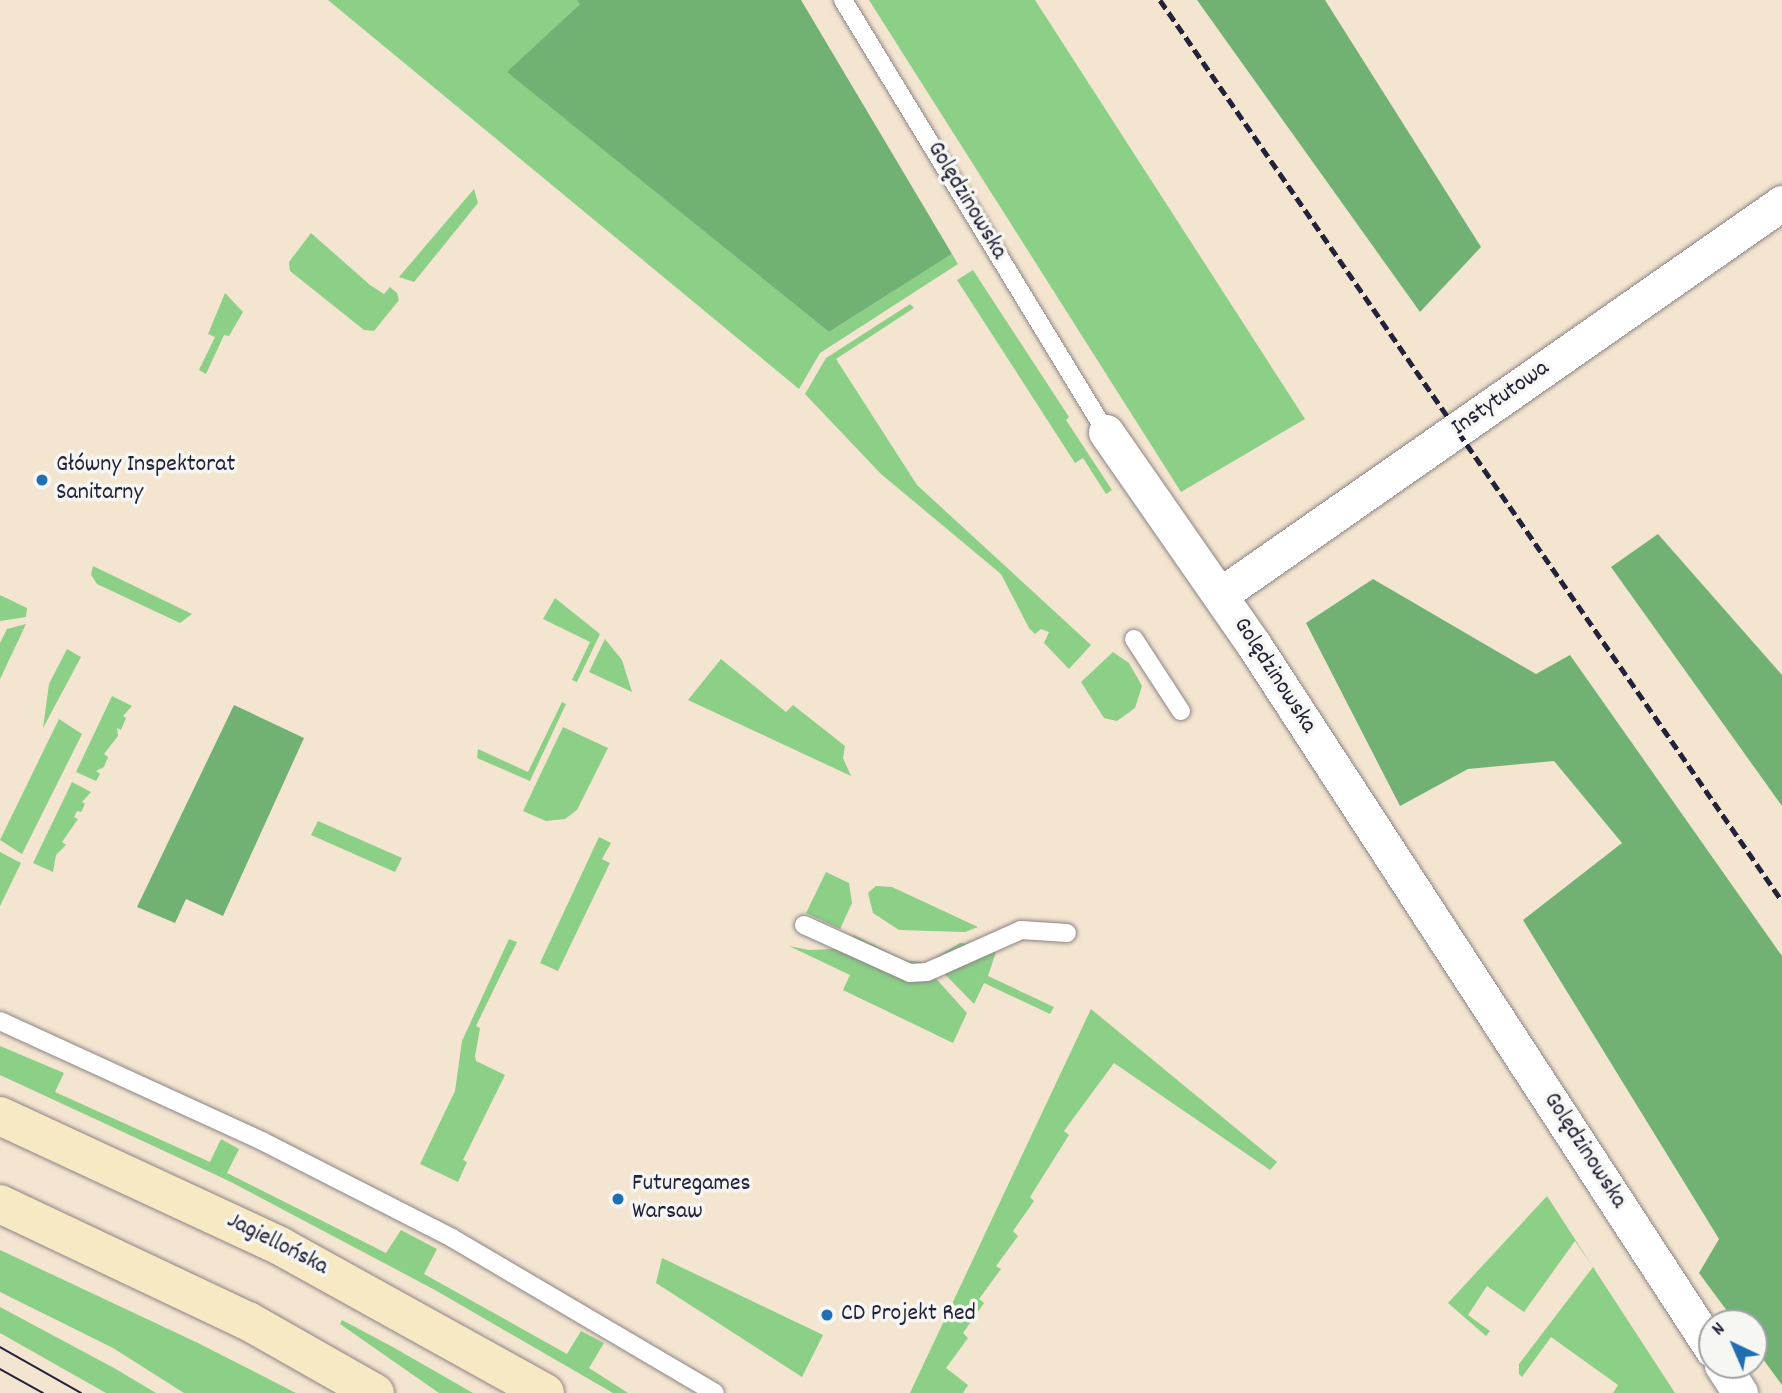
<!DOCTYPE html>
<html>
<head>
<meta charset="utf-8">
<style>
  body { margin:0 }
  #map { position:relative; width:1782px; height:1393px; overflow:hidden; background:#f4e5d0; font-family:Dekko,sans-serif }
  div>[style] { position:absolute }
  .green>* { inset:0; background:#8ccf87 }
  .forest>* { inset:0; background:#71b274 }
  .roads { filter:drop-shadow(0 0 2px #8b8486) drop-shadow(0 0 2px #8b8486) }
  .lane>* { height:18px; margin:-9px; padding:0 9px; transform-origin:9px; border-radius:9px; background:#fff }
  .street>* { height:35px; margin:-17.5px; padding:0 17.5px; transform-origin:17.5px; border-radius:17.5px; background:#fff }
  .secondary>* { height:38px; margin:-19px; padding:0 19px; transform-origin:19px; border-radius:19px; background:#f6e9c3 }
  .tram>* { height:2px; margin:-1px; padding:0 1px; transform-origin:1px; border-radius:1px; background:#22223b }
  .rail>* { height:5px; margin-top:-2.5px; transform-origin:0; background:repeating-linear-gradient(90deg,#22223b 0 10px,transparent 0 15px) }
  .dots>* { width:19px; height:19px; translate:-50% -50%; box-sizing:border-box; border:4px solid #f6f6f2; border-radius:50% }
  span { translate:-50% -50%; white-space:nowrap; text-align:center; line-height:1.15; -webkit-text-stroke:7px #f6f6f2; paint-order:stroke }
  .street-label { font-size:24px; color:#22223b }
  .poi-label { font-size:24px; color:#22223b }
  .left { translate:0 -50%; text-align:left }
  .north { position:absolute; left:1698px; top:1309px; width:70px; height:70px; box-sizing:border-box; background:#f6f6f2; border:2px solid #a1a1a9; border-radius:50%; rotate:316deg; font-size:19px; font-weight:700; line-height:28px; text-align:center; color:#22223b }
  .north::after { content:''; display:block; margin:auto; width:24px; height:32px; background:#1f6fb2; clip-path:polygon(50% 0,100% 100%,50% 72%,0 100%) }
</style>
</head>
<body>
<div id="map">
  <div class="green">
    <div style="clip-path:polygon(328px 0,577px 0,581px 3px,508px 72px,829px 332px,952px 254px,958px 264px,820px 353px,799px 389px)"></div>
    <div style="clip-path:polygon(869px 0,1035px 0,1305px 419px,1181px 492px)"></div>
    <div style="clip-path:polygon(474px 189px,478px 203px,414px 282px,399px 277px)"></div>
    <div style="clip-path:polygon(311px 233px,370px 285px,384px 294px,390px 287px,397px 293px,399px 300px,374px 331px,364px 330px,290px 271px,289px 262px)"></div>
    <div style="clip-path:polygon(973px 270px,1069px 417px,1066px 420px,1112px 490px,1106px 494px,1083px 458px,1075px 463px,957px 280px)"></div>
    <div style="clip-path:polygon(225px 293px,243px 312px,229px 336px,224px 335px,206px 374px,199px 370px,215px 337px,208px 334px)"></div>
    <div style="clip-path:polygon(910px 304px,914px 308px,836px 359px,917px 485px,1091px 645px,1069px 669px,1044px 643px,1049px 632px,1041px 629px,1035px 634px,1029px 628px,1001px 574px,881px 474px,805px 394px,826px 358px)"></div>
    <div style="clip-path:polygon(93px 566px,192px 614px,180px 623px,97px 584px,91px 575px)"></div>
    <div style="clip-path:polygon(0 595px,27px 608px,26px 617px,0 621px)"></div>
    <div style="clip-path:polygon(555px 598px,600px 634px,577px 682px,572px 680px,590px 642px,543px 619px)"></div>
    <div style="clip-path:polygon(26px 624px,0 679px,0 643px,7px 629px)"></div>
    <div style="clip-path:polygon(605px 639px,622px 660px,632px 692px,589px 672px)"></div>
    <div style="clip-path:polygon(67px 649px,81px 657px,43px 728px,49px 684px)"></div>
    <div style="clip-path:polygon(1113px 652px,1129px 663px,1142px 686px,1135px 708px,1117px 721px,1104px 718px,1081px 682px)"></div>
    <div style="clip-path:polygon(721px 659px,786px 712px,793px 705px,845px 746px,843px 758px,851px 776px,688px 700px)"></div>
    <div style="clip-path:polygon(112px 696px,132px 706px,123px 716px,126px 718px,121px 730px,117px 728px,118px 736px,104px 754px,108px 757px,104px 767px,96px 771px,100px 774px,96px 781px,76px 772px)"></div>
    <div style="clip-path:polygon(562px 702px,566px 704px,530px 781px,477px 758px,478px 749px,528px 772px)"></div>
    <div style="clip-path:polygon(59px 719px,82px 734px,22px 854px,0 840px)"></div>
    <div style="clip-path:polygon(563px 727px,608px 748px,577px 810px,565px 819px,546px 821px,523px 811px)"></div>
    <div style="clip-path:polygon(72px 782px,91px 792px,82px 802px,85px 804px,81px 812px,77px 811px,74px 817px,78px 819px,62px 842px,66px 845px,56px 855px,53px 872px,33px 863px)"></div>
    <div style="clip-path:polygon(318px 821px,402px 858px,395px 872px,311px 835px)"></div>
    <div style="clip-path:polygon(599px 837px,611px 843px,602px 859px,610px 863px,558px 971px,540px 963px)"></div>
    <div style="clip-path:polygon(0 852px,21px 863px,0 906px)"></div>
    <div style="clip-path:polygon(826px 872px,849px 883px,852px 903px,840px 929px,806px 913px)"></div>
    <div style="clip-path:polygon(876px 886px,892px 887px,978px 927px,965px 932px,899px 930px,873px 913px,868px 893px)"></div>
    <div style="clip-path:polygon(854px 935px,904px 960px,921px 962px,967px 1013px,953px 1043px,843px 990px,850px 975px,789px 946px,809px 950px,834px 949px)"></div>
    <div style="clip-path:polygon(509px 939px,517px 942px,476px 1026px,480px 1028px,475px 1056px,476px 1061px,505px 1075px,463px 1160px,467px 1162px,458px 1182px,420px 1164px,455px 1091px,462px 1041px)"></div>
    <div style="clip-path:polygon(960px 943px,998px 946px,988px 976px,1054px 1007px,1050px 1014px,984px 983px,974px 1004px,931px 960px)"></div>
    <div style="clip-path:polygon(1091px 1009px,1277px 1162px,1270px 1170px,1114px 1063px,1064px 1131px,1069px 1135px,1030px 1197px,1034px 1201px,1013px 1231px,1018px 1236px,996px 1266px,1001px 1269px,979px 1299px,984px 1303px,963px 1333px,968px 1338px,946px 1368px,968px 1385px,963px 1393px,910px 1393px)"></div>
    <div style="clip-path:polygon(0 1046px,64px 1073px,55px 1092px,210px 1162px,221px 1139px,239px 1149px,227px 1173px,386px 1253px,401px 1230px,437px 1249px,424px 1274px,567px 1354px,581px 1331px,604px 1343px,589px 1368px,628px 1393px,613px 1393px,435px 1290px,229px 1181px,0 1075px)"></div>
    <div style="clip-path:polygon(1547px 1196px,1593px 1267px,1675px 1393px,1613px 1393px,1618px 1385px,1551px 1337px,1522px 1377px,1519px 1374px,1519px 1364px,1593px 1267px,1575px 1241px,1524px 1312px,1487px 1286px,1468px 1315px,1490px 1331px,1486px 1336px,1448px 1303px)"></div>
    <div style="clip-path:polygon(0 1250px,198px 1343px,296px 1393px,184px 1393px,113px 1348px,0 1292px)"></div>
    <div style="clip-path:polygon(662px 1258px,823px 1335px,802px 1377px,656px 1283px)"></div>
    <div style="clip-path:polygon(0 1307px,114px 1368px,156px 1393px,106px 1393px,0 1333px)"></div>
    <div style="clip-path:polygon(342px 1320px,391px 1346px,473px 1393px,439px 1393px,340px 1324px)"></div>
  </div>
  <div class="forest">
    <div style="clip-path:polygon(577px 0,801px 0,952px 254px,829px 332px,507px 72px,580px 4px)"></div>
    <div style="clip-path:polygon(1197px 0,1325px 0,1481px 247px,1420px 312px)"></div>
    <div style="clip-path:polygon(1658px 534px,1782px 675px,1782px 806px,1611px 567px)"></div>
    <div style="clip-path:polygon(1373px 579px,1536px 674px,1570px 655px,1782px 956px,1782px 1385px,1754px 1347px,1754px 1323px,1736px 1323px,1699px 1273px,1719px 1239px,1523px 920px,1622px 843px,1554px 761px,1468px 769px,1400px 806px,1306px 623px)"></div>
    <div style="clip-path:polygon(234px 705px,304px 738px,223px 916px,186px 899px,175px 923px,137px 907px)"></div>
  </div>
  <div class="roads">
    <div class="lane">
      <div style="left:843px;top:0;width:506px;rotate:58.67deg"></div>
      <div style="left:1134px;top:639px;width:86px;rotate:56.9deg"></div>
      <div style="left:804px;top:925px;width:116px;rotate:24.4deg"></div>
      <div style="left:910px;top:973px;width:17px;rotate:-3deg"></div>
      <div style="left:927px;top:972px;width:103px;rotate:-24.1deg"></div>
      <div style="left:1021px;top:930px;width:46px;rotate:3.7deg"></div>
      <div style="left:0;top:1021px;width:288px;rotate:24.6deg"></div>
      <div style="left:262px;top:1141px;width:213px;rotate:27deg"></div>
      <div style="left:452px;top:1238px;width:305px;rotate:30.5deg"></div>
    </div>
    <div class="street">
      <div style="left:1106px;top:432px;width:259px;rotate:55.2deg"></div>
      <div style="left:1254px;top:645px;width:840px;rotate:56.95deg"></div>
      <div style="left:1220px;top:595px;width:685px;rotate:-34.9deg"></div>
      <div style="left:1722px;top:1365px;width:33px;rotate:57deg"></div>
    </div>
    <div class="secondary">
      <div style="left:0;top:1116px;width:309px;rotate:24.9deg"></div>
      <div style="left:280px;top:1246px;width:303px;rotate:29deg"></div>
      <div style="left:0;top:1204px;width:274px;rotate:25.3deg"></div>
      <div style="left:248px;top:1321px;width:146px;rotate:29.6deg"></div>
    </div>
  </div>
  <div class="tram">
    <div style="left:0;top:1347px;width:93px;rotate:29.6deg"></div>
    <div style="left:0;top:1369px;width:49px;rotate:29.2deg"></div>
  </div>
  <div class="rail">
    <div style="left:1160px;top:0;width:1095px;rotate:55.38deg"></div>
  </div>
  <div class="dots">
    <div style="left:42px;top:480px;background:#1f6fb2"></div>
    <div style="left:618px;top:1199px;background:#1f6fb2"></div>
    <div style="left:827px;top:1315px;background:#1f6fb2"></div>
  </div>
  <div class="street-label">
    <span style="left:966px;top:201px;rotate:59deg">Golędzinowska</span>
    <span style="left:1501px;top:399px;rotate:-35deg">Instytutowa</span>
    <span style="left:1274px;top:676px;rotate:57deg">Golędzinowska</span>
    <span style="left:1584px;top:1151px;rotate:57deg">Golędzinowska</span>
    <span style="left:277px;top:1245px;rotate:27deg">Jagiellońska</span>
  </div>
  <div class="poi-label">
    <span class="left" style="left:56px;top:480px">Główny Inspektorat<br>Sanitarny</span>
    <span class="left" style="left:632px;top:1199px">Futuregames<br>Warsaw</span>
    <span class="left" style="left:841px;top:1315px">CD Projekt Red</span>
  </div>
  <div class="north">N</div>
</div>
</body>
</html>
